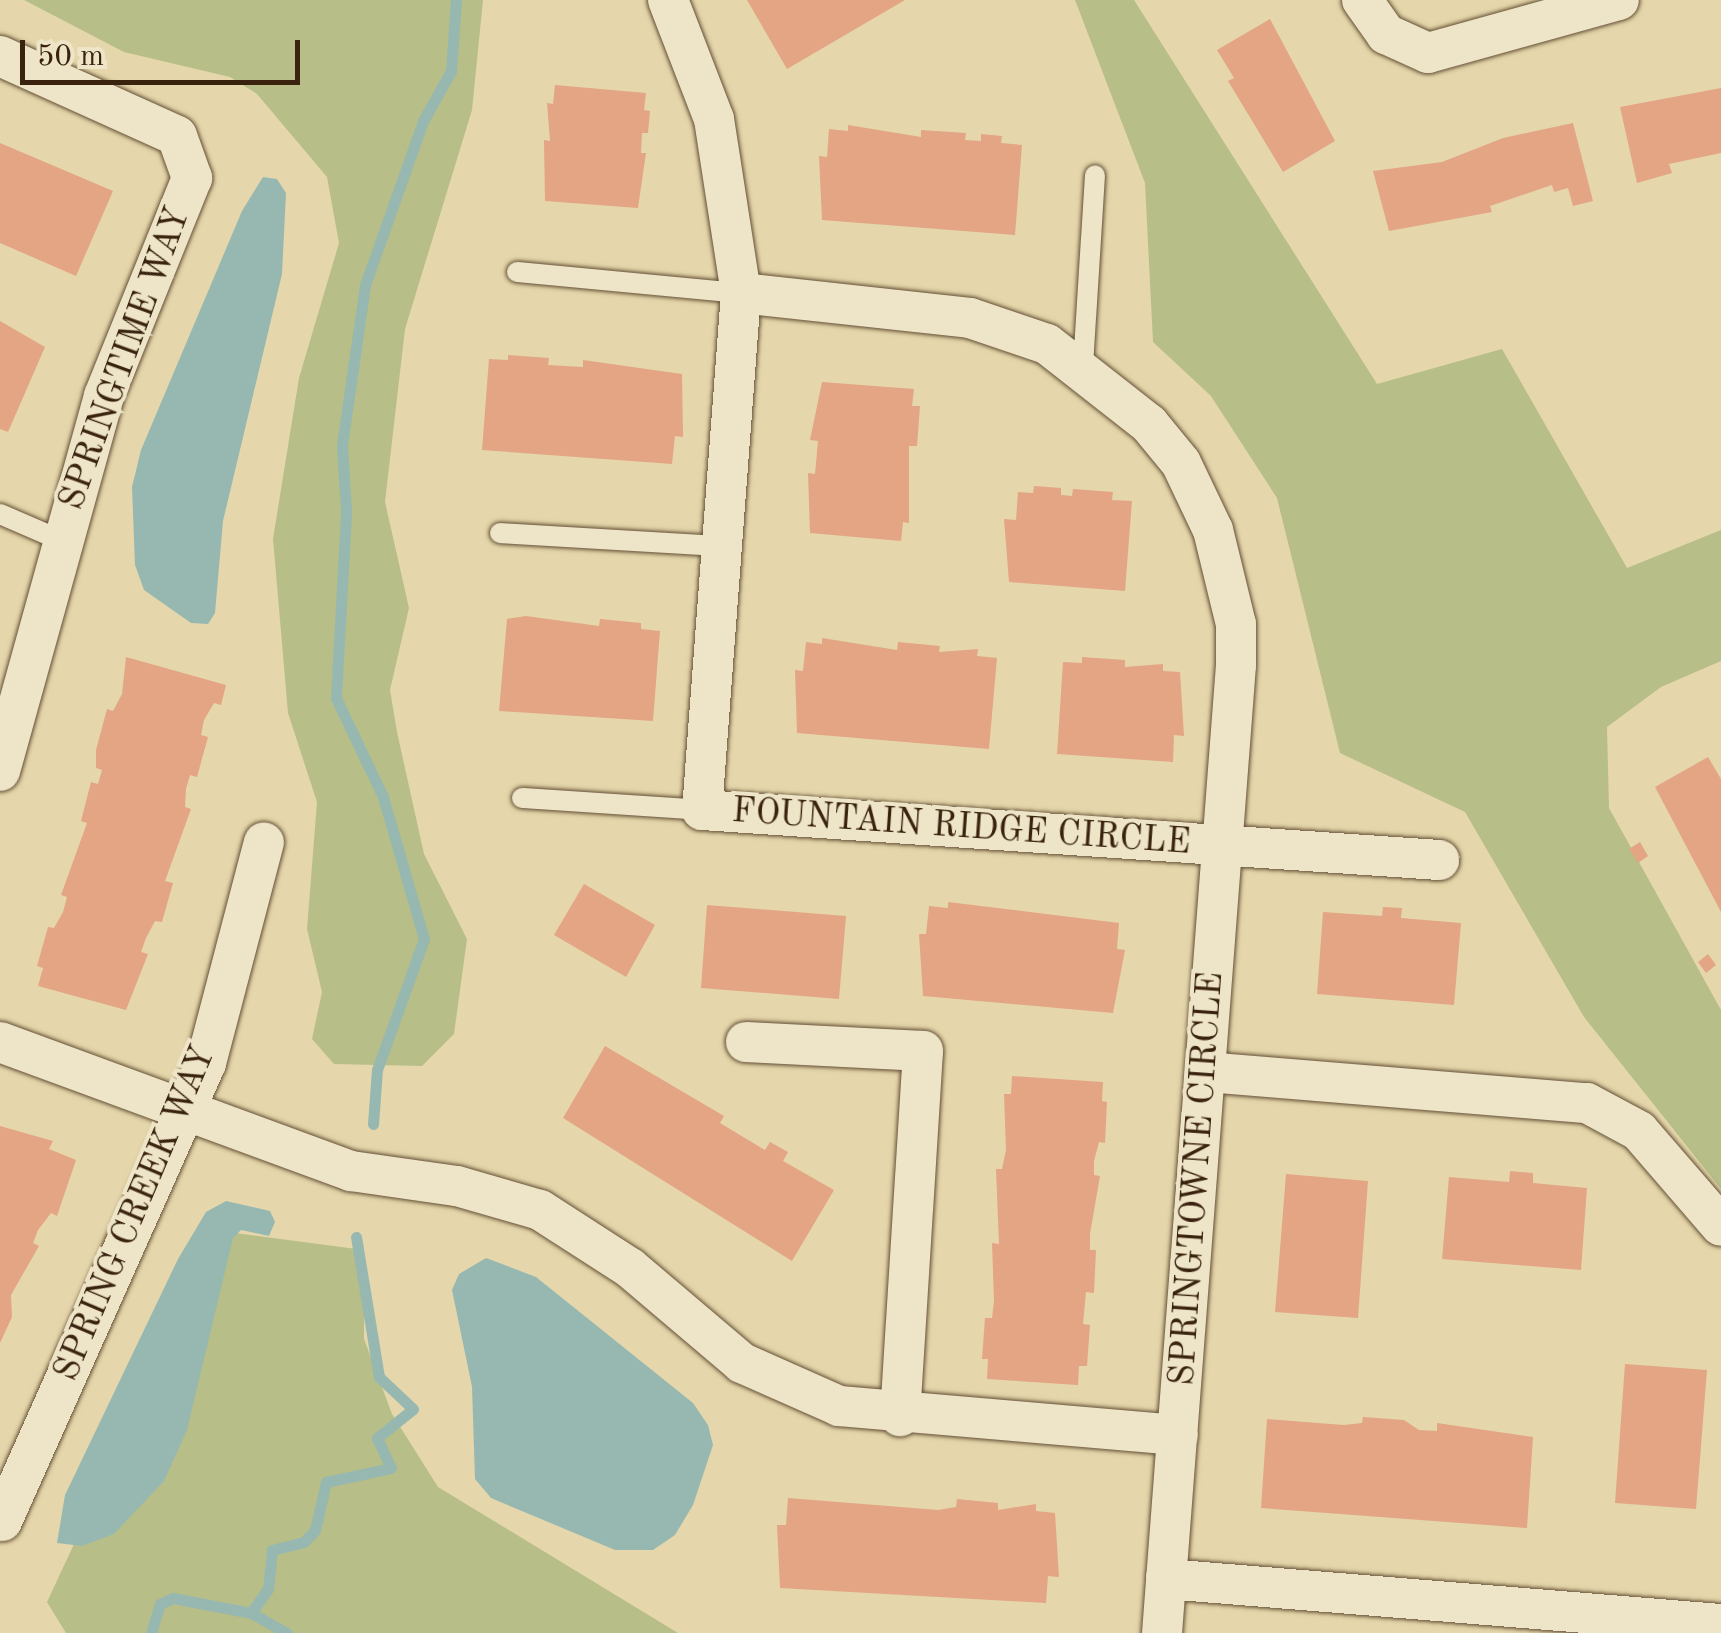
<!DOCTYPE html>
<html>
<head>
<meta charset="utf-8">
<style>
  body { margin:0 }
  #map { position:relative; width:1721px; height:1633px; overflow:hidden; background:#e5d7ab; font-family:"Old Standard TT",serif }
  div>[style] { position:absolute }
  .green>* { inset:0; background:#b7be87 }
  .water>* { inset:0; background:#97b8b0 }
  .stream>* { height:11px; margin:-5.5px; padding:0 5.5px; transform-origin:5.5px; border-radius:5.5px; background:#97b8b0 }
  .building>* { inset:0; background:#e3a584 }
  .roads { filter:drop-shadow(0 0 2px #644f35) drop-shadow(0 0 2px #644f35) }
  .service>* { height:20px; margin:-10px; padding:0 10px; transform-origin:10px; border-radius:10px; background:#eee5c8 }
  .minor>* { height:40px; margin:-20px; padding:0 20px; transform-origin:20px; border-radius:20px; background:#eee5c8 }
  span { translate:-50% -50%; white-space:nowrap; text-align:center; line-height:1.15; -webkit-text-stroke:8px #eee5c8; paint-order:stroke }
  .street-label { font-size:35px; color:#39220e }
  .scale { position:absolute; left:20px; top:40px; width:280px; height:45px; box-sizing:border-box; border:5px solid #39220e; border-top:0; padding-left:12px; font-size:30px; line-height:35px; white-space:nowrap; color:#39220e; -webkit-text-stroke:8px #eee5c8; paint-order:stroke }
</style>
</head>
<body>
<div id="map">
  <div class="green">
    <div style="clip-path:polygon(24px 0,483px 0,472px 110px,405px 329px,385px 502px,409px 608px,390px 690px,397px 732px,424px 854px,467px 939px,454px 1034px,422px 1066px,334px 1064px,312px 1039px,322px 992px,307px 929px,317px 802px,288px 713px,273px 539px,299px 378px,339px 243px,327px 177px,257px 94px,230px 77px,124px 52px)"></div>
    <div style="clip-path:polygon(1075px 0,1134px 0,1377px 384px,1502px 349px,1627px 568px,1721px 530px,1721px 661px,1661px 687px,1607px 727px,1609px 808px,1721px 1010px,1721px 1189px,1584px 1017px,1465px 812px,1340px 753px,1277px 498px,1211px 396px,1153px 342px,1145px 183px)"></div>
    <div style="clip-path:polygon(220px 1231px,364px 1250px,364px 1339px,392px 1414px,438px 1487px,678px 1633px,66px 1633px,47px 1602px)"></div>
  </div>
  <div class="water">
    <div style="clip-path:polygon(263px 177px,277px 179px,286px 193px,282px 274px,223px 521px,215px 613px,208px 624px,191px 623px,144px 590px,135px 565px,132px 487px,141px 450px,242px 211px)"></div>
    <div style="clip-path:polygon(226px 1201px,270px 1211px,275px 1222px,269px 1236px,241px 1230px,233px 1238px,187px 1430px,164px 1481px,114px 1534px,82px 1546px,57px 1543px,65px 1495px,178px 1259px,206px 1212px)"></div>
    <div style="clip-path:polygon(486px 1258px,536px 1277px,693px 1403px,708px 1425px,713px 1445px,693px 1505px,675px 1535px,653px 1550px,615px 1550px,491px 1498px,475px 1479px,472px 1387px,452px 1290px,459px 1274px)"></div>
  </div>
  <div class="stream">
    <div style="left:373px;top:1124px;width:54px;rotate:-85.8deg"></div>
    <div style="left:377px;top:1070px;width:139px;rotate:-70.3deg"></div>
    <div style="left:424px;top:939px;width:148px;rotate:-106.1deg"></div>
    <div style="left:383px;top:797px;width:110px;rotate:-115.4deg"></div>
    <div style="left:336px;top:698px;width:187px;rotate:-86.9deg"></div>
    <div style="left:346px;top:511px;width:66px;rotate:-93.5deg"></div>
    <div style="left:342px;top:445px;width:162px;rotate:-81.8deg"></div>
    <div style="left:365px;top:285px;width:174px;rotate:-70.5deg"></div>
    <div style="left:423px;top:121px;width:57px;rotate:-60.8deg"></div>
    <div style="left:451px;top:71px;width:71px;rotate:-86deg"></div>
    <div style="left:251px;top:1613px;width:29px;rotate:-55deg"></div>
    <div style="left:268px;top:1589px;width:39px;rotate:-84deg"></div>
    <div style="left:272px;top:1550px;width:33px;rotate:-14deg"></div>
    <div style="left:304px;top:1542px;width:16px;rotate:-47deg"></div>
    <div style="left:315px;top:1530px;width:49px;rotate:-77.1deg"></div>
    <div style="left:326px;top:1482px;width:66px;rotate:-12.2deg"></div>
    <div style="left:391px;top:1468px;width:33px;rotate:-115deg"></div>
    <div style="left:377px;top:1438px;width:46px;rotate:-38.9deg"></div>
    <div style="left:413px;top:1409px;width:47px;rotate:-136.7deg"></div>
    <div style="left:379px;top:1377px;width:142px;rotate:-99.3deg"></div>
    <div style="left:151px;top:1633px;width:30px;rotate:-73deg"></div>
    <div style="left:160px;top:1604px;width:14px;rotate:-25deg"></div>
    <div style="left:173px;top:1598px;width:79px;rotate:10.9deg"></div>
    <div style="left:251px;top:1613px;width:41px;rotate:29.1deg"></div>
  </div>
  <div class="building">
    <div style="clip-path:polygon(747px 0,905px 0,787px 69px)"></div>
    <div style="clip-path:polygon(1270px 19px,1335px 141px,1283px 172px,1228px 81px,1234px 78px,1217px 50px)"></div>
    <div style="clip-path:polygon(555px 85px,646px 93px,644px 110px,650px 111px,648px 133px,642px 133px,641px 153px,646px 153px,638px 208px,545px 201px,544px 140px,550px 141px,547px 103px,553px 104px)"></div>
    <div style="clip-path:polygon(1721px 88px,1721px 153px,1669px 164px,1672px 173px,1637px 183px,1620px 107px)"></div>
    <div style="clip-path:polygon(1573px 123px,1593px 201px,1573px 206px,1568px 188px,1554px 192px,1552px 185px,1490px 206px,1492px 212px,1389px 231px,1373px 171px,1442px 162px,1503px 138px)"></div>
    <div style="clip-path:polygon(848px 125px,921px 137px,921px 130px,966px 133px,965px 140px,981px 141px,981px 134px,1002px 136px,1001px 143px,1022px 145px,1015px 235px,822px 220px,819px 156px,827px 157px,829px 129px,848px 131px)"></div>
    <div style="clip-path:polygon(0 143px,113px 191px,76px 276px,0 243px)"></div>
    <div style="clip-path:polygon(0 321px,45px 347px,8px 432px,0 429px)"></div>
    <div style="clip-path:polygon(508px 355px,549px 358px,548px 365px,583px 367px,583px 360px,682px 374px,683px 437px,675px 436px,672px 464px,482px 450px,489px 359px,508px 360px)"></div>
    <div style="clip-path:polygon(822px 382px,914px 389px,912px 406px,920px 406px,917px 446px,909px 446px,909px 523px,903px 522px,901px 541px,810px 533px,808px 473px,815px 474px,818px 441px,810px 440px)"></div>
    <div style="clip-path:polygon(1034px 486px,1061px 488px,1061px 495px,1072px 496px,1073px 489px,1113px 492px,1112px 500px,1132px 501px,1125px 591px,1009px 582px,1004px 519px,1016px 520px,1018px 492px,1033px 493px)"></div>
    <div style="clip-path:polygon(526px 616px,599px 626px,600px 619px,641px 623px,641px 629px,660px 631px,653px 721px,499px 711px,507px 619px)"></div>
    <div style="clip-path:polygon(822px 638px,897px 650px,898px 642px,940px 646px,939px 652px,978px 649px,977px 656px,997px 658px,989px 749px,797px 733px,795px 670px,803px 671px,806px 642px,822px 644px)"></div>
    <div style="clip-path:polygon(126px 657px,226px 685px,221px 705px,214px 703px,204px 720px,201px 735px,208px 737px,197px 777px,190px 775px,186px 789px,185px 807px,191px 809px,165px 881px,173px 883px,162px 922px,155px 921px,146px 938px,141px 952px,148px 954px,126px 1010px,38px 986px,43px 968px,37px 966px,48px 927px,54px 928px,63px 912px,67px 897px,61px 895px,87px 823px,81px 821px,91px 782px,98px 784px,102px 770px,96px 768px,96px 750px,107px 709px,113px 711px,122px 694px)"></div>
    <div style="clip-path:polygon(1082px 657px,1125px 660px,1125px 667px,1163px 664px,1163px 671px,1180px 672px,1184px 736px,1174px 735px,1173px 762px,1057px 754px,1063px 662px,1082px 663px)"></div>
    <div style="clip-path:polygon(1708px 757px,1721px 779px,1721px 912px,1655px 787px)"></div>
    <div style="clip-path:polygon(1640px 842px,1648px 856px,1638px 863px,1629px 849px)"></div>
    <div style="clip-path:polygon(584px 884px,655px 925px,626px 977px,554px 935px)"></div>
    <div style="clip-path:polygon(948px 902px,1119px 923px,1117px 949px,1125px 950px,1113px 1013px,923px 996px,919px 934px,926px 934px,929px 906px,948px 908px)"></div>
    <div style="clip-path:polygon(707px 905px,846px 916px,839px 999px,701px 988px)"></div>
    <div style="clip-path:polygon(1383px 907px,1402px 908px,1401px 918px,1461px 923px,1454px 1005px,1317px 994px,1323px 912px,1382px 916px)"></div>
    <div style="clip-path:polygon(1708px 954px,1716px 965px,1706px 973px,1698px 962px)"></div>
    <div style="clip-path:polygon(605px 1046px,724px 1116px,720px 1123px,765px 1150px,770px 1142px,788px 1152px,783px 1161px,834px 1190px,792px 1261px,563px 1118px)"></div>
    <div style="clip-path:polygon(1012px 1076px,1103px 1082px,1102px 1101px,1107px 1102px,1105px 1143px,1099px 1142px,1094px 1161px,1094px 1175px,1100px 1176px,1090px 1234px,1090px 1250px,1096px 1250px,1094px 1293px,1086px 1292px,1083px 1324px,1090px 1325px,1087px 1366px,1079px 1366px,1078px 1385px,987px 1379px,988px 1359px,982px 1359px,985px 1318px,992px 1318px,994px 1301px,992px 1243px,999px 1244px,996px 1169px,1002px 1169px,1006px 1150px,1004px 1094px,1011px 1094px)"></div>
    <div style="clip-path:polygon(0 1126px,53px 1141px,49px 1149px,76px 1160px,57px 1216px,51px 1213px,38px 1230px,33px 1243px,39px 1246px,11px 1295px,12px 1317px,0 1343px)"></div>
    <div style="clip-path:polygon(1510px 1171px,1533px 1173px,1533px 1183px,1587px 1188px,1581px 1270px,1442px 1259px,1449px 1177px,1509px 1182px)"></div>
    <div style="clip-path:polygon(1286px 1174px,1368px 1181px,1358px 1318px,1275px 1312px)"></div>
    <div style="clip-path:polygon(1625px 1364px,1707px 1370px,1696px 1509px,1615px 1503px)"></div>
    <div style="clip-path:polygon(1363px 1417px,1404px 1420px,1419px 1430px,1437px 1431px,1437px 1423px,1533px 1437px,1527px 1528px,1261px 1508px,1267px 1419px,1344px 1425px,1362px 1423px)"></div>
    <div style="clip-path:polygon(788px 1498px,938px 1510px,956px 1507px,957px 1499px,998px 1503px,998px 1510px,1036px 1504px,1036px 1511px,1055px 1513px,1059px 1577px,1048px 1576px,1046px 1603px,780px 1588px,777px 1525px,786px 1525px)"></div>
  </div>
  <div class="roads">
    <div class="service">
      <div style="left:517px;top:272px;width:225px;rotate:5.4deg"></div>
      <div style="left:1083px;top:366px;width:191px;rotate:-86.4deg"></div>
      <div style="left:0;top:514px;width:65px;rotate:23.4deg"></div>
      <div style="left:500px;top:533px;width:222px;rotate:3.4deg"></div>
      <div style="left:522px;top:798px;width:180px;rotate:3.8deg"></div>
    </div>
    <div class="minor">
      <div style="left:668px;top:0;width:128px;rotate:68.9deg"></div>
      <div style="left:714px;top:119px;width:176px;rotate:81.2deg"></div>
      <div style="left:741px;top:293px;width:518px;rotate:94.31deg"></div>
      <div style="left:702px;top:810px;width:739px;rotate:3.88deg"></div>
      <div style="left:1362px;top:0;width:42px;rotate:54.8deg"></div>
      <div style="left:1386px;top:34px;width:46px;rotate:24.3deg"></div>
      <div style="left:1428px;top:53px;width:198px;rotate:-15.5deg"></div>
      <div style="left:0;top:56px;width:194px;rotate:24.3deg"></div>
      <div style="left:177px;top:136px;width:45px;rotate:70.3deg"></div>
      <div style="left:192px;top:178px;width:235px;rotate:112deg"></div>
      <div style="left:104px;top:396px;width:389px;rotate:105.5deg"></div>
      <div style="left:741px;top:293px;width:230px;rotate:6.2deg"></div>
      <div style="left:970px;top:318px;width:81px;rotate:18.7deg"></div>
      <div style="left:1047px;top:344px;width:130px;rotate:38.1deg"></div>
      <div style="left:1149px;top:424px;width:50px;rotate:50.6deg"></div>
      <div style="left:1181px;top:463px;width:74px;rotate:64.5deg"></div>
      <div style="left:1213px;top:530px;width:97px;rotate:76.3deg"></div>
      <div style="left:1236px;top:624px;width:41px;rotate:90deg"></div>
      <div style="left:1236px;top:665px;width:971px;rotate:94.37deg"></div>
      <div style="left:0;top:1042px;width:374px;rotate:20.2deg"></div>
      <div style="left:351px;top:1171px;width:107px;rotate:8.1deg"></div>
      <div style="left:457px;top:1186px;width:86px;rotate:16.1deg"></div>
      <div style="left:540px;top:1210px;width:107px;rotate:32.8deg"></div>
      <div style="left:630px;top:1268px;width:147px;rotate:40.3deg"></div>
      <div style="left:742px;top:1363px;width:106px;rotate:23.9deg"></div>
      <div style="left:839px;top:1406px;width:340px;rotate:4.9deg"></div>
      <div style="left:746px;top:1042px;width:177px;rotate:2.9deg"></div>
      <div style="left:923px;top:1051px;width:366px;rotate:93.6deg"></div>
      <div style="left:1206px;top:1072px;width:382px;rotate:4.7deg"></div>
      <div style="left:1587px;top:1103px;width:59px;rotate:28.3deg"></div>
      <div style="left:1639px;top:1131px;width:125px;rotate:49.2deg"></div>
      <div style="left:2px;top:1521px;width:501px;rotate:-65.99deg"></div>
      <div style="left:206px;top:1063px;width:228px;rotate:-75.3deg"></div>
      <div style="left:1166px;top:1579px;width:557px;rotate:4.64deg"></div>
    </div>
  </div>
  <div class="street-label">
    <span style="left:126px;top:359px;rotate:-70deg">SPRINGTIME WAY</span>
    <span style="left:961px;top:828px;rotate:4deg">FOUNTAIN RIDGE CIRCLE</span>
    <span style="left:1198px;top:1179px;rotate:-86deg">SPRINGTOWNE CIRCLE</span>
    <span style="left:136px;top:1214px;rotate:-67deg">SPRING CREEK WAY</span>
  </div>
  <div class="scale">50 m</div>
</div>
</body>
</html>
